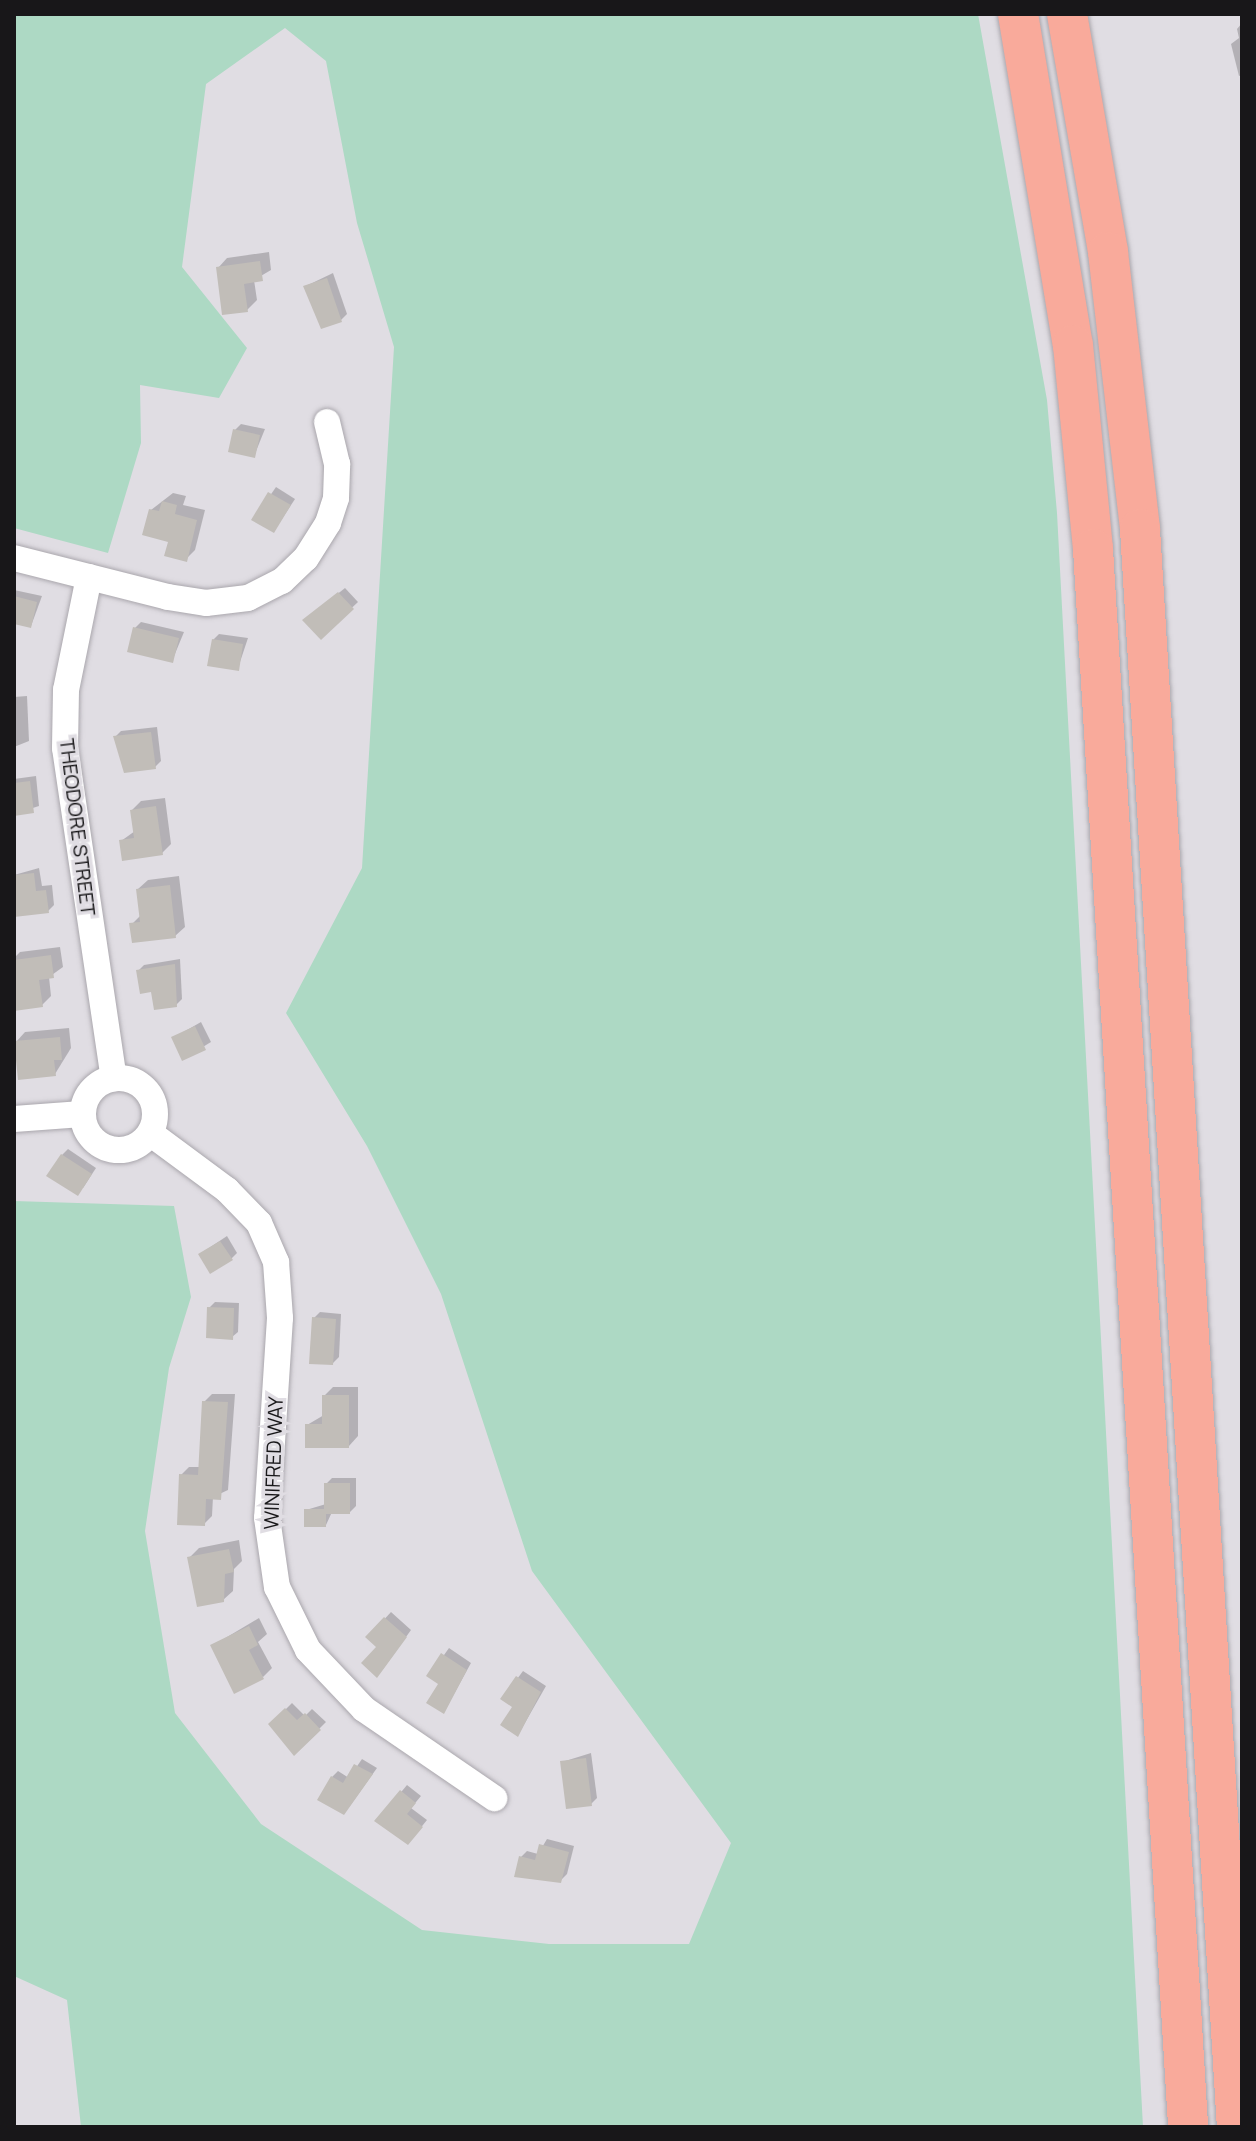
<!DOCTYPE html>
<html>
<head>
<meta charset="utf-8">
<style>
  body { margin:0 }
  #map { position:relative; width:1256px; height:2141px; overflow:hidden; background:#e0dde3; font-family:Manrope,sans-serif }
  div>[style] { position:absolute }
  .green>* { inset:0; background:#add9c4 }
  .shadow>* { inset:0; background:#0003 }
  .building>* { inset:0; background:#c1bdb8 }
  .roads { filter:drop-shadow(0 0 2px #aaa7ad) drop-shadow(0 0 2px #aaa7ad) }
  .minor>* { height:26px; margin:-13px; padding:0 13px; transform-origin:13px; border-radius:13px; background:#fff }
  .minor>.ring { margin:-13px; padding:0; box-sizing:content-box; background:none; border:26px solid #fff; border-radius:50% }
  .highway>* { height:40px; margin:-20px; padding:0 20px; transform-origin:20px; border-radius:20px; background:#f9aa9b }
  span { translate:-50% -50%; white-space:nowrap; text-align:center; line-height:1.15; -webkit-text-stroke:7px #e0dde3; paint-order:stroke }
  .street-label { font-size:20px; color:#181719 }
  .frame { position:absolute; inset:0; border:16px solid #181719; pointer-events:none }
</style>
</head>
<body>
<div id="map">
  <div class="green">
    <div style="clip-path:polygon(14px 14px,978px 14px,1047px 400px,1057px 513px,1143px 2127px,81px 2127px,67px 2000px,14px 1976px,14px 1201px,174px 1206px,191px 1297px,169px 1368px,145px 1531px,175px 1713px,261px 1824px,422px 1930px,549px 1944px,689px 1944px,731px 1843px,532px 1571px,441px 1294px,367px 1146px,286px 1013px,362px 868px,394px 347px,357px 223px,326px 61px,285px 28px,206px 84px,182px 267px,247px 348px,219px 398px,140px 385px,141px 443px,108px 553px,14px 528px)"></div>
  </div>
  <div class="shadow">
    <div style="clip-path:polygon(1242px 23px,1242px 75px,1239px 76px,1231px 44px,1239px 38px,1237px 29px)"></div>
    <div style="clip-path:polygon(269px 252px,271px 270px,254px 280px,257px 300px,247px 310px,218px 268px,227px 258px)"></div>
    <div style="clip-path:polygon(333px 273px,347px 314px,341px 320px,306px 286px)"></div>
    <div style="clip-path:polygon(241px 424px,265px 429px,254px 456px,235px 430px)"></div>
    <div style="clip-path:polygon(276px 487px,295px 499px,274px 531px,254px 519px)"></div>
    <div style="clip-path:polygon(173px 493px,186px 496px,183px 505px,205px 510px,195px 550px,186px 559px,151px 510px)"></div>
    <div style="clip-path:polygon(345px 588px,358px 602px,321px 637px,311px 615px)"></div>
    <div style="clip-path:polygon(14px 590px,42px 596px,31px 626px,14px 622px)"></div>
    <div style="clip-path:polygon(141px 622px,184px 632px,172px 661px,135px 628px)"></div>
    <div style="clip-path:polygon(219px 634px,248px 638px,238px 668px,213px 640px)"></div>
    <div style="clip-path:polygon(27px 696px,29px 741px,14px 747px,14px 697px)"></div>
    <div style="clip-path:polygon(157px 727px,161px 761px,155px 767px,115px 737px,121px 731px)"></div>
    <div style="clip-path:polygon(36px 776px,39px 806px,14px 814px,14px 779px)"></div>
    <div style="clip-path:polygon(165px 798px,171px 844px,162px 853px,121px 841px,135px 831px,132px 810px,141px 801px)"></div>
    <div style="clip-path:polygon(39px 868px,42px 886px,52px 885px,54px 905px,48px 911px,14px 915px,14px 875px)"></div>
    <div style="clip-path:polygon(179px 876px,185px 927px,175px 936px,132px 924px,141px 915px,138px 889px,148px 880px)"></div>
    <div style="clip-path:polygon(60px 947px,63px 967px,49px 977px,51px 996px,42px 1005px,14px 992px,14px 958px,20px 952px)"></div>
    <div style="clip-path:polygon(180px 959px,182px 999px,176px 1005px,138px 971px,144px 965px)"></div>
    <div style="clip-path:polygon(201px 1022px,211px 1042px,183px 1059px,173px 1038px)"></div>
    <div style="clip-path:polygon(69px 1028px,71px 1048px,55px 1074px,16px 1042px,25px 1032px)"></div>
    <div style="clip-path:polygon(68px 1149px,96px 1168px,83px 1188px,62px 1155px)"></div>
    <div style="clip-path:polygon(227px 1236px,237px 1253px,231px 1259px,200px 1254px)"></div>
    <div style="clip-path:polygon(215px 1302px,239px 1303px,238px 1332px,232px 1337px,209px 1308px)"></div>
    <div style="clip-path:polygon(320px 1312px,341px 1314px,339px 1357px,333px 1363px,314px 1318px)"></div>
    <div style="clip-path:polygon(333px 1387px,358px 1387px,358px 1436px,349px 1446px,307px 1425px,324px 1415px,324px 1396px)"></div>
    <div style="clip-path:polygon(212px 1394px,235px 1394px,228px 1490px,213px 1497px,212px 1516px,204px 1524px,181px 1475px,189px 1467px,201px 1467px,204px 1402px)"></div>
    <div style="clip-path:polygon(332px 1478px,356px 1478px,356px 1506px,350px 1512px,332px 1512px,326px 1525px,306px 1510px,326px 1504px,326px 1484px)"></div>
    <div style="clip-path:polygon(239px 1540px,242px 1561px,234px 1569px,233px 1591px,223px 1600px,189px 1558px,199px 1548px)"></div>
    <div style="clip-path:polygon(391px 1612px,411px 1630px,383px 1669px,379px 1647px,368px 1637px)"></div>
    <div style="clip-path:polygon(259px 1618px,267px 1634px,258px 1642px,272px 1668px,263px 1677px,212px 1646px)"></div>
    <div style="clip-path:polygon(449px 1648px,471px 1663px,444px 1712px,441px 1683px,429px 1676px)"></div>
    <div style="clip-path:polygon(523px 1671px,546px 1686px,518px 1735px,515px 1706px,503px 1698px)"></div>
    <div style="clip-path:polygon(292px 1703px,305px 1716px,312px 1709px,326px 1722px,295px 1753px,271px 1724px)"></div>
    <div style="clip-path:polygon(591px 1753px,597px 1798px,591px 1804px,562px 1762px)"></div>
    <div style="clip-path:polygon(362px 1759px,377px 1768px,349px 1807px,332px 1777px,338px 1771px,349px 1778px)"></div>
    <div style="clip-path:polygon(407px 1785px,421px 1796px,411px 1808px,427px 1820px,414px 1836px,377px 1821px)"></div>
    <div style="clip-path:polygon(547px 1839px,574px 1846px,567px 1874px,561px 1880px,516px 1876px,521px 1857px,527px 1851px,538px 1854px)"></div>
  </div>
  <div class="building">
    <div style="clip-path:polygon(260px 261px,263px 281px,244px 284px,248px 312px,222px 315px,216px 267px)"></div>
    <div style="clip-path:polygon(327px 278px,342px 322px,321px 329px,303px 286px)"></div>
    <div style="clip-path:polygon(233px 429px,260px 435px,255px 458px,228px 452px)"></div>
    <div style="clip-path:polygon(268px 492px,291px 505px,274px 533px,251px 520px)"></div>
    <div style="clip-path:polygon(162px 501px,177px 505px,175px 514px,197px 520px,187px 562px,164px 556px,168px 542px,142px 535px,149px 509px,159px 511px)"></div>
    <div style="clip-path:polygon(338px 592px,354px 609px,321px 640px,302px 620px)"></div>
    <div style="clip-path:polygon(14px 596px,37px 602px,31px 628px,14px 624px)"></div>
    <div style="clip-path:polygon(133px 627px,179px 638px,173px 663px,127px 652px)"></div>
    <div style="clip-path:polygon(212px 639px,243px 644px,239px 671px,207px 666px)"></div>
    <div style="clip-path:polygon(151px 732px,156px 769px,124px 773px,113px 736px)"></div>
    <div style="clip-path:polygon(30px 781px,34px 813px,14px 816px,14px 783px)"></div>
    <div style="clip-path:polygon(156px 806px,163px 855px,122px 861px,119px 840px,134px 838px,130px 810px)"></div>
    <div style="clip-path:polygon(34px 873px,36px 891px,46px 890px,49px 913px,14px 917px,14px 875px)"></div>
    <div style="clip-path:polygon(170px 885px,176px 938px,132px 943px,129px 923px,140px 922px,136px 889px)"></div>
    <div style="clip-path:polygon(51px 955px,54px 978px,39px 980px,43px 1007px,14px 1011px,14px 960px)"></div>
    <div style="clip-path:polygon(175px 964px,177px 1007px,154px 1010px,151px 992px,140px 994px,136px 970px)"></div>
    <div style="clip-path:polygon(195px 1026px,206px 1050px,182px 1061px,171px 1037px)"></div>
    <div style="clip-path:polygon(60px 1037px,62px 1060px,54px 1060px,56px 1076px,18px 1080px,14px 1041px)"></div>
    <div style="clip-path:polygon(61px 1154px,92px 1174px,78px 1196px,46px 1176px)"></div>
    <div style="clip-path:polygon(220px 1241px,233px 1260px,210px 1274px,198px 1254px)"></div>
    <div style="clip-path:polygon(207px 1307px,234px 1308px,233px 1340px,206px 1338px)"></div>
    <div style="clip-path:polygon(312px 1317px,336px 1319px,333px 1365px,309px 1364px)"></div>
    <div style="clip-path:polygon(322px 1395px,349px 1395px,349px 1448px,305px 1448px,305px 1424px,322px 1424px)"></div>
    <div style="clip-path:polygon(202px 1401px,228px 1402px,221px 1500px,206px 1499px,205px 1526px,177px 1525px,179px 1474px,198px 1475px)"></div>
    <div style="clip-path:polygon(324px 1483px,350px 1483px,350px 1514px,326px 1514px,326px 1527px,304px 1527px,304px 1509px,324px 1509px)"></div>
    <div style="clip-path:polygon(229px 1549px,234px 1572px,225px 1574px,224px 1602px,197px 1607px,187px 1557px)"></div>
    <div style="clip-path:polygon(384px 1617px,407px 1637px,377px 1678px,361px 1663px,376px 1647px,365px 1637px)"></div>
    <div style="clip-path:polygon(249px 1626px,258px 1645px,249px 1650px,264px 1679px,234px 1694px,210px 1645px)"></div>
    <div style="clip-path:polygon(441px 1653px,467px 1670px,444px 1714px,426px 1703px,438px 1684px,426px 1676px)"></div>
    <div style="clip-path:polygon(516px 1676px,541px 1692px,518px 1737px,500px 1725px,512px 1707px,500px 1699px)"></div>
    <div style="clip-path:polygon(285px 1708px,297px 1720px,305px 1713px,321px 1730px,294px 1756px,268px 1724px)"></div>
    <div style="clip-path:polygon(586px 1758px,592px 1806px,566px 1809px,560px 1761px)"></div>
    <div style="clip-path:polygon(354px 1764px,373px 1774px,344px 1815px,317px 1800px,331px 1776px,343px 1783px)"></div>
    <div style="clip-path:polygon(400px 1790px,416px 1803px,407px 1814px,423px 1827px,408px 1845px,374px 1821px)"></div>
    <div style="clip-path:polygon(539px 1844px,569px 1852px,561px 1883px,514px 1877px,519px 1856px,535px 1860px)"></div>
  </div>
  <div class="roads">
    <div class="minor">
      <div style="left:14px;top:558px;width:159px;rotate:14.2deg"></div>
      <div style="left:168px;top:597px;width:38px;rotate:9deg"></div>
      <div style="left:206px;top:603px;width:42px;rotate:-6.8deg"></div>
      <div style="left:248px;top:598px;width:38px;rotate:-27deg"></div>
      <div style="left:282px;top:581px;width:33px;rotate:-44deg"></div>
      <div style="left:306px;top:558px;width:41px;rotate:-57.8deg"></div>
      <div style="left:328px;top:523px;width:26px;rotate:-72deg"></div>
      <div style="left:336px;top:498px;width:34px;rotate:-88deg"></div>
      <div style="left:337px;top:464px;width:43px;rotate:-103.4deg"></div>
      <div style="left:89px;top:577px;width:115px;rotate:101.5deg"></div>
      <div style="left:66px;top:690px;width:58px;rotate:91deg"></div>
      <div style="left:65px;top:748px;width:334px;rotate:81.6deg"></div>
      <div class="ring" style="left:83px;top:1078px;width:46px;height:46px"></div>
      <div style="left:14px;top:1119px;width:68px;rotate:-4.2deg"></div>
      <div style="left:150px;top:1133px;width:96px;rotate:36.5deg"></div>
      <div style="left:227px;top:1190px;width:46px;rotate:45.9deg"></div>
      <div style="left:259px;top:1223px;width:43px;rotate:66.4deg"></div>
      <div style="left:276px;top:1262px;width:56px;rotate:85.9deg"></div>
      <div style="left:280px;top:1318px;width:200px;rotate:93.7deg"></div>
      <div style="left:267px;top:1518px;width:70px;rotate:81.8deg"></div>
      <div style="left:277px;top:1587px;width:70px;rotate:63.8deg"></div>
      <div style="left:308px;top:1650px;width:81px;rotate:46.5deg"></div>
      <div style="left:364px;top:1709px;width:158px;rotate:34.4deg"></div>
    </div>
    <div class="highway">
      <div style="left:1018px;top:14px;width:336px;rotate:80.6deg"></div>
      <div style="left:1073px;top:345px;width:205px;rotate:84.4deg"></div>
      <div style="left:1093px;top:549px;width:1581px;rotate:86.55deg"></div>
      <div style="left:1067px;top:14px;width:242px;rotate:80.2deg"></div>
      <div style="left:1108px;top:252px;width:279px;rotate:83.4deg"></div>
      <div style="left:1140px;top:529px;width:1601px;rotate:86.53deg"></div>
    </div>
  </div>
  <div class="street-label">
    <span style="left:78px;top:827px;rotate:83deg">THEODORE STREET</span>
    <span style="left:273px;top:1463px;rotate:-88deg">WINIFRED WAY</span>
  </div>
  <div class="frame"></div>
</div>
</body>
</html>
